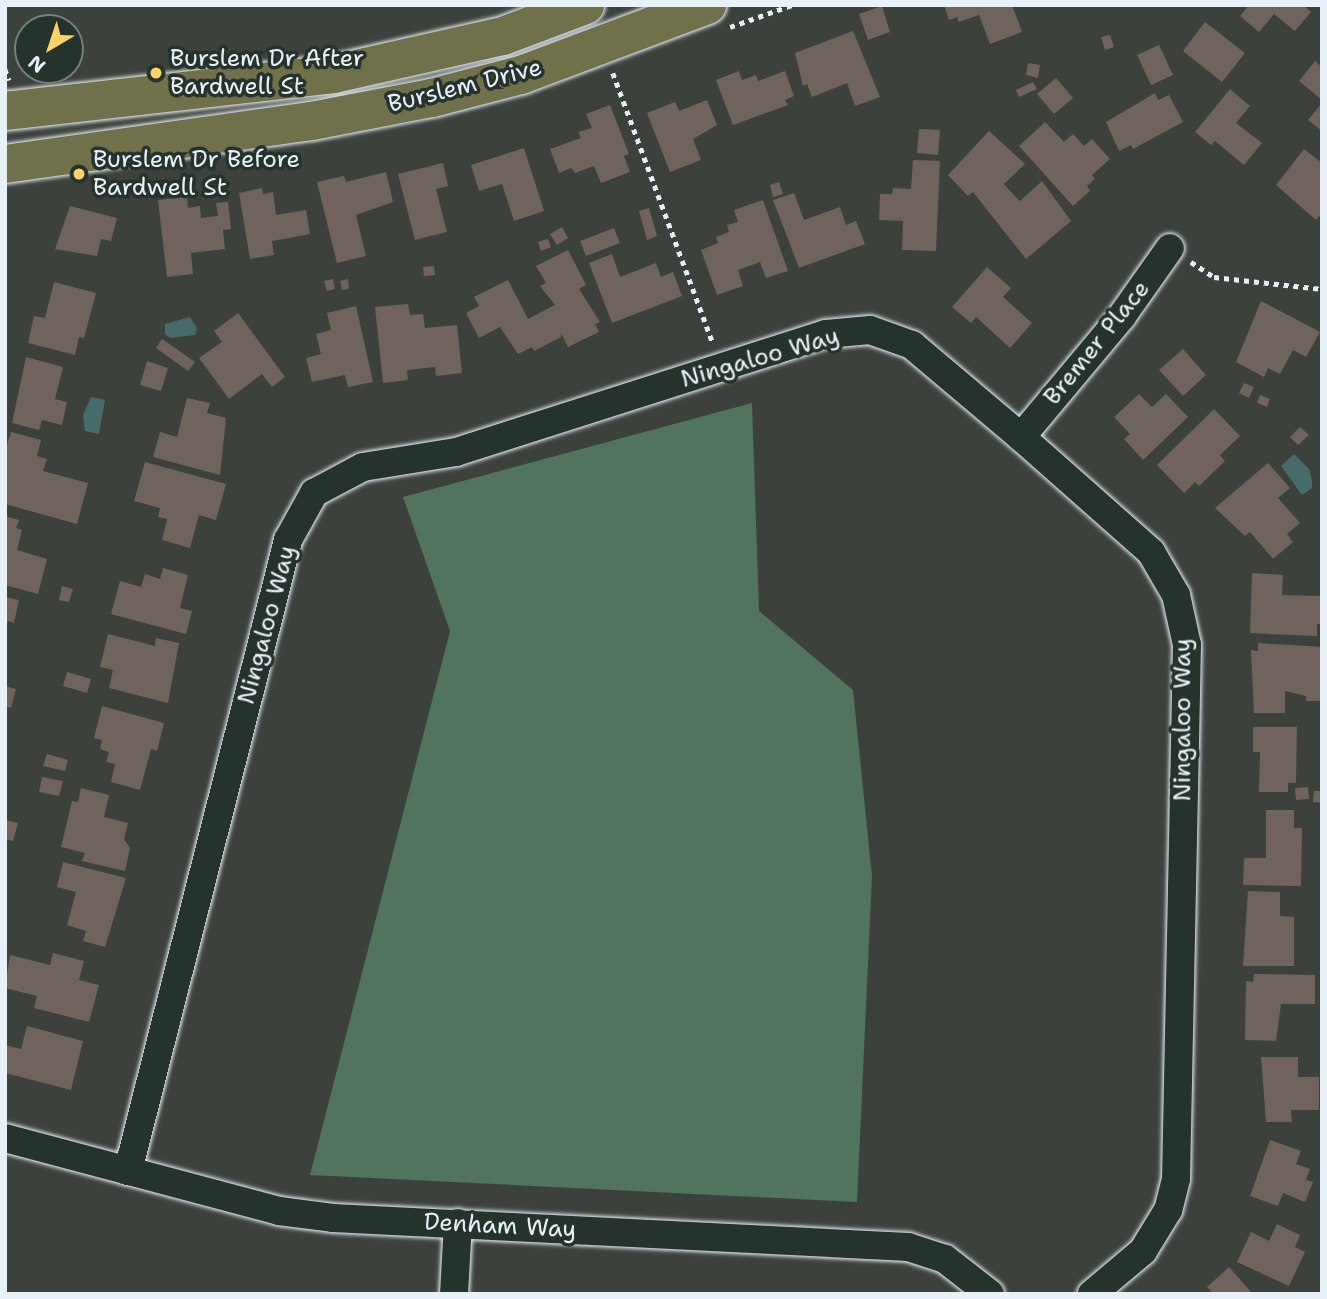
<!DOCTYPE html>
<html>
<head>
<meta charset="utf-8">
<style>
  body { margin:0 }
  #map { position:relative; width:1327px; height:1299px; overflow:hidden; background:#3c413c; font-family:"Shantell Sans",sans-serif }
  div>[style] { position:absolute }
  .green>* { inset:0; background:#52735d }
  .water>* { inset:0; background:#476b6b }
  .building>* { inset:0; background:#70635e }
  .path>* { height:4.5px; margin-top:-2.25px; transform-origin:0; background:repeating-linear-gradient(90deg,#e8f1f8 0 5px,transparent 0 10px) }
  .roads { filter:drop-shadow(0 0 2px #e8f1f8) drop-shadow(0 0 2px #e8f1f8) }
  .minor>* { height:28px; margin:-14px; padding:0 14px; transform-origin:14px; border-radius:14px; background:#26332d }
  .primary>* { height:38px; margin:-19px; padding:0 19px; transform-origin:19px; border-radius:19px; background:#70704a }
  .dots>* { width:19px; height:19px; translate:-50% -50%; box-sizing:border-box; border:4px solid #26332d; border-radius:50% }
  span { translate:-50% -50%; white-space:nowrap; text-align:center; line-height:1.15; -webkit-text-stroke:7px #26332d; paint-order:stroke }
  .poi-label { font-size:24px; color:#e8f1f8 }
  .left { translate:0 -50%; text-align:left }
  .street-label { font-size:24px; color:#e8f1f8 }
  .frame { position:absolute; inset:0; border:7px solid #e8f1f8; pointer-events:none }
  .north { position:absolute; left:14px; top:14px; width:70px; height:70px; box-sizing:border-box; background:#26332d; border:2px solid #747f7e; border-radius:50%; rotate:219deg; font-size:19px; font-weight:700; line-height:28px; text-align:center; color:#e8f1f8 }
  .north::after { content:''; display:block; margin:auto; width:24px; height:32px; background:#ffd166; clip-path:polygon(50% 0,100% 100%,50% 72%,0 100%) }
</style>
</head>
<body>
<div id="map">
  <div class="green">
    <div style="clip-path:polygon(752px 403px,759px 611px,853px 690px,872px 876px,857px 1202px,310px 1175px,450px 631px,403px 497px)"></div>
  </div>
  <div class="water">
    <div style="clip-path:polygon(190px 317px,197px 328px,195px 335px,170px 338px,165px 334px,165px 324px)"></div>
    <div style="clip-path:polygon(91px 397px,105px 400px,99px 434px,85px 431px,83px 415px)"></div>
    <div style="clip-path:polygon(1294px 454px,1309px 469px,1312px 481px,1312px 488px,1302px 495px,1281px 466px)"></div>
  </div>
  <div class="building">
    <div style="clip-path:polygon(944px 5px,1012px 5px,1022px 32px,990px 44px,979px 15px,959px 22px,957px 17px,949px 20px)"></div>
    <div style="clip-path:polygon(1249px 5px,1303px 5px,1311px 12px,1295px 31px,1274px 14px,1259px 32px,1240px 16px)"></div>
    <div style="clip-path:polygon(882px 6px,890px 32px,868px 40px,859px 14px)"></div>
    <div style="clip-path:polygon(1205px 22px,1245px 53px,1222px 82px,1183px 51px)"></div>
    <div style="clip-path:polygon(853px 31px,880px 97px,855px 106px,847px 83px,812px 97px,807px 84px,803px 86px,795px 53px)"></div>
    <div style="clip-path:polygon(1110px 35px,1114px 47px,1105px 50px,1101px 37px)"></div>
    <div style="clip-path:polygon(1159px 45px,1173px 75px,1151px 85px,1137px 55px)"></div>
    <div style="clip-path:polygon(1315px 61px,1322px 67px,1322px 100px,1299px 81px)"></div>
    <div style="clip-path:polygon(1028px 63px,1040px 65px,1038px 78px,1026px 75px)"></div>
    <div style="clip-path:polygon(739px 71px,742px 80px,756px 75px,758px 81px,785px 71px,794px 96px,785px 100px,788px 105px,733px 125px,716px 80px)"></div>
    <div style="clip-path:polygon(1056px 78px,1073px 98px,1054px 114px,1037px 94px)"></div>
    <div style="clip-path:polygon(1033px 82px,1037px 89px,1019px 97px,1016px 90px)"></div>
    <div style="clip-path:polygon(1230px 89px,1250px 106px,1236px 123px,1262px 143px,1244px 165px,1215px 141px,1211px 145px,1195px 132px)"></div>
    <div style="clip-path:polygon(1155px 93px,1158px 100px,1169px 95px,1183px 122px,1133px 149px,1131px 145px,1119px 151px,1106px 122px)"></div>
    <div style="clip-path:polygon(707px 100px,717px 125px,693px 139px,701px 160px,670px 172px,647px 113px,675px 102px,679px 111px)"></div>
    <div style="clip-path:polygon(1322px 103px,1322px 131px,1308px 120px)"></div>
    <div style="clip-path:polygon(610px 105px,629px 154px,624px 156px,630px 172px,601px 183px,594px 166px,575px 173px,571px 168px,559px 173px,550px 149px,581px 138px,578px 132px,592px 128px,586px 114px)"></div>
    <div style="clip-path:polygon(1045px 122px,1064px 142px,1073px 134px,1084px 146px,1092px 139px,1110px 159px,1092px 175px,1095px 179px,1087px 186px,1090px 191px,1073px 206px,1019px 146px)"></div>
    <div style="clip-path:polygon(919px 129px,940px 130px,938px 155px,917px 153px)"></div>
    <div style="clip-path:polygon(989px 131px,1025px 164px,1004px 184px,1012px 193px,1020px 201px,1042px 181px,1071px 221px,1026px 259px,973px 192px,968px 196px,948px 175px)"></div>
    <div style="clip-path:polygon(524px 148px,544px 211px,514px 221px,502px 184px,479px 191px,471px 165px)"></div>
    <div style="clip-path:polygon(1304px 149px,1322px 163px,1322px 213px,1316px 220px,1276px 185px)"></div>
    <div style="clip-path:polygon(913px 160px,940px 161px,936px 251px,902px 250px,903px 221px,879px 220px,880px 194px,892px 194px,893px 188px,911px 189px)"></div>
    <div style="clip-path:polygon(443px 163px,448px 186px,436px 189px,447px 232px,415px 240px,398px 174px)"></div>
    <div style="clip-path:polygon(386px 172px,393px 202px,356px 215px,366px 256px,337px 263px,317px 182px,344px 176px,346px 182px)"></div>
    <div style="clip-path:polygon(779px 182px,783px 194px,773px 197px,770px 185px)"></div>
    <div style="clip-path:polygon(262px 188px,263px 194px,273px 192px,276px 215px,306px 210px,310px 234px,272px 241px,274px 255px,250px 259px,239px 193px)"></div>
    <div style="clip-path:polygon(794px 193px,804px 220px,840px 207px,846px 225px,856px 221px,865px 244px,799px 268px,773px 200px)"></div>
    <div style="clip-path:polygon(187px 197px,188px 208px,200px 206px,201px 218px,218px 216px,216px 203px,228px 202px,231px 229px,223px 230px,225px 249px,191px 253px,193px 274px,167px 277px,158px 200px)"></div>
    <div style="clip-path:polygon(763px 200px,788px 271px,766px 278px,760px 262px,738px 270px,743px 286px,717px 295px,701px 250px,718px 243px,716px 237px,729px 232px,727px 225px,738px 222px,734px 210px)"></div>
    <div style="clip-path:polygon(70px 206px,117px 218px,111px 241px,101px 239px,97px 256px,55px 249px)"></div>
    <div style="clip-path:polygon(649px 208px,657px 236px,647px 240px,639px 211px)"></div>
    <div style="clip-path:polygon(562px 227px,568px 238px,557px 245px,550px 234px)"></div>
    <div style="clip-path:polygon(614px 228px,620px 243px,586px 256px,580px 241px)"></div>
    <div style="clip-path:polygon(548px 239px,551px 247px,541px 251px,538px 242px)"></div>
    <div style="clip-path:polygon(568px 250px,586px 285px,579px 289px,600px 322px,595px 324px,599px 332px,568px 347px,561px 333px,561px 337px,534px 351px,532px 347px,518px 354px,500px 327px,479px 338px,466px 313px,479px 306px,474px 297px,508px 280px,528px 319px,555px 305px,540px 286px,546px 283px,536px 266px)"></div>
    <div style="clip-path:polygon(612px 254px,620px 277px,656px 263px,661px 277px,673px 272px,682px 296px,612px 323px,589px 263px)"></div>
    <div style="clip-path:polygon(434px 266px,435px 275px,424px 276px,423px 267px)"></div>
    <div style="clip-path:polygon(987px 267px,1011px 288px,1003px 297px,1032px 323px,1010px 348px,976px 317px,971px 323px,952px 307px)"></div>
    <div style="clip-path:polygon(333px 279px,335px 289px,327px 291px,324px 281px)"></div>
    <div style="clip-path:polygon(348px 279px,349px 289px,342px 290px,340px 281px)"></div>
    <div style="clip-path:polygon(54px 282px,96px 293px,84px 338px,79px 337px,75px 355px,28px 343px,34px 316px,45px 318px)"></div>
    <div style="clip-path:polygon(1261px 301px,1320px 332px,1306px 357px,1293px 350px,1280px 374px,1268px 368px,1264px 377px,1236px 362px)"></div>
    <div style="clip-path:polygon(408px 304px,410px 315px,423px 314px,425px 328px,457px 325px,462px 373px,436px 376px,435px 367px,407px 370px,408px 380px,383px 383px,375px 307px)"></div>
    <div style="clip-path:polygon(356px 306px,373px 382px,348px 387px,345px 375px,312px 382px,306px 358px,321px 354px,316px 334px,331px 330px,327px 313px)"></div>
    <div style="clip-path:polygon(238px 313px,285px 377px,272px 387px,262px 374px,229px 399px,199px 358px,222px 342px,214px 331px)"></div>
    <div style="clip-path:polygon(162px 339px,195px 362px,188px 371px,156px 348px)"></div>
    <div style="clip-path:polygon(1183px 349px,1206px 375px,1183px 396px,1159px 370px)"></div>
    <div style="clip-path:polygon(26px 357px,63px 367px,55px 399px,67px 402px,62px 425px,42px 420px,39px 430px,12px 423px)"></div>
    <div style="clip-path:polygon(147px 361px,168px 368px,161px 391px,140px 385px)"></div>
    <div style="clip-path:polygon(1244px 383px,1254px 387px,1249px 398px,1239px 393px)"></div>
    <div style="clip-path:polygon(1139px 394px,1152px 407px,1166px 394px,1188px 417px,1143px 460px,1124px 439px,1130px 434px,1114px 417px)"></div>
    <div style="clip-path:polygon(1260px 395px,1270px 399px,1267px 407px,1257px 403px)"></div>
    <div style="clip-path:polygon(187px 398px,210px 403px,207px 413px,226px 418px,220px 475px,153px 457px,160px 432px,177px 437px)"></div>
    <div style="clip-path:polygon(1214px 409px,1240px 436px,1220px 455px,1225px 461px,1199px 486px,1195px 482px,1184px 493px,1157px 465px)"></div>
    <div style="clip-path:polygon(1300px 427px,1309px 435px,1298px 445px,1290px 437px)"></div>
    <div style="clip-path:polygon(11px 432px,41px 440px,37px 456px,47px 459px,43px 471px,88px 483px,77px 524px,5px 504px,5px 451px)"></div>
    <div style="clip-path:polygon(145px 462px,226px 484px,216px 520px,199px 515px,190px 548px,162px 540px,167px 519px,158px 517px,160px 508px,134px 501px)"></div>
    <div style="clip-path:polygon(1268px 463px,1290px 488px,1278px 498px,1300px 523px,1287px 534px,1293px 542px,1273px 559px,1250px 532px,1245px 536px,1215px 508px)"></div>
    <div style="clip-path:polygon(5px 516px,19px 520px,16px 528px,22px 530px,17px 550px,47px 559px,38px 594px,5px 585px)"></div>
    <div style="clip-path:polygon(163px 568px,188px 575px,180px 608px,192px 611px,186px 634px,111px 614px,120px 581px,141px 587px,145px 574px,160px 579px)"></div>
    <div style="clip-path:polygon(1252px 573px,1283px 575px,1282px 595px,1322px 596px,1322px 624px,1317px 624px,1317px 636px,1250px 633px)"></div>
    <div style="clip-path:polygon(62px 586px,73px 589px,69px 602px,59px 600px)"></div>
    <div style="clip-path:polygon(5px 597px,19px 600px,14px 623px,8px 621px,5px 631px)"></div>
    <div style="clip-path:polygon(108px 634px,155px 646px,156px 638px,179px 643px,168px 703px,109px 688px,113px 670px,100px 667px)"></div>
    <div style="clip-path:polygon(1258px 643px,1322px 647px,1322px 701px,1306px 701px,1306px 696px,1285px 691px,1285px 713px,1254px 713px,1251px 650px,1258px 651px)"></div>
    <div style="clip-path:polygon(67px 672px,91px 679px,87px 693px,63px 686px)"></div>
    <div style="clip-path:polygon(5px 686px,16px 689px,11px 708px,5px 706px)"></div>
    <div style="clip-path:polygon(102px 706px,164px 723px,157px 751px,151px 749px,140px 790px,111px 782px,115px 764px,106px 762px,109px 752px,100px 749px,102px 740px,94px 738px)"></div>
    <div style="clip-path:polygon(1253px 727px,1297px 727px,1296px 783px,1288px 783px,1288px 792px,1259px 792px,1260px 752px,1253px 752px)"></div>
    <div style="clip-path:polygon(47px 754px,68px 760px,65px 771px,43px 766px)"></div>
    <div style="clip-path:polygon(42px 777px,63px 781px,59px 796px,39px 792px)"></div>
    <div style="clip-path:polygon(1308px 787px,1309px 799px,1296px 800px,1295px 788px)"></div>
    <div style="clip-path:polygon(81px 788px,109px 795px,104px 817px,128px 823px,124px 839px,130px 848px,125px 871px,82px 861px,85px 853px,61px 847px,72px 801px,78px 802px)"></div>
    <div style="clip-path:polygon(1314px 791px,1322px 791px,1322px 803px,1313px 802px)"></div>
    <div style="clip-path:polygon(1266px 810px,1294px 810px,1294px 828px,1302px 828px,1301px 886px,1243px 885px,1244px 858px,1266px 858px)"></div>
    <div style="clip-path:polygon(5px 820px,18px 823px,13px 841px,5px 839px)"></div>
    <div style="clip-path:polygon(63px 862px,126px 878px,105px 947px,83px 941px,86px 931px,67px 925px,76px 892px,57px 887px)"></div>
    <div style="clip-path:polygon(1248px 891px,1280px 892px,1280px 916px,1294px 917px,1294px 966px,1243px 966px)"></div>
    <div style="clip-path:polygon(53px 953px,84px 961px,79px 980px,99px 985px,89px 1022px,34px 1008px,37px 996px,5px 988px,10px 955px,50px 965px)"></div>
    <div style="clip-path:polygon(1254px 974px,1315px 975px,1315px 1004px,1281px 1004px,1276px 1041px,1245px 1040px,1246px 981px,1253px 982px)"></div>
    <div style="clip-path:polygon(27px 1026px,83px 1041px,71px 1090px,5px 1073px,5px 1045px,21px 1049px)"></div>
    <div style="clip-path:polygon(1261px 1057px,1298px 1057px,1298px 1077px,1319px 1077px,1319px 1110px,1291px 1110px,1292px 1122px,1266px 1122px)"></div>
    <div style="clip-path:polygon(1270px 1140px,1301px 1151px,1296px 1164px,1310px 1169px,1306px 1180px,1313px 1182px,1305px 1202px,1283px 1193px,1278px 1206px,1250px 1196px)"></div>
    <div style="clip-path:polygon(1277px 1224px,1300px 1235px,1295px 1247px,1305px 1252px,1289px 1286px,1237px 1262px,1251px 1232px,1269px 1241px)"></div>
    <div style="clip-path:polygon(1229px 1267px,1251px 1292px,1249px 1294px,1214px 1294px,1207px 1287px)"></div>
  </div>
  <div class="path">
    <div style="left:730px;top:27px;width:66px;rotate:-19.5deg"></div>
    <div style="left:5px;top:69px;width:12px;rotate:70deg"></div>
    <div style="left:613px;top:73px;width:289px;rotate:69.7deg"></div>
    <div style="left:1191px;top:262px;width:27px;rotate:33deg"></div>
    <div style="left:1214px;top:277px;width:109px;rotate:6.3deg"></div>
  </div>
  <div class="roads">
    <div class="minor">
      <div style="left:1021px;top:437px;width:158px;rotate:-50.1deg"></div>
      <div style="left:1122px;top:316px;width:83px;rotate:-54.8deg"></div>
      <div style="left:5px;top:1138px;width:284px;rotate:14.9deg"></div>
      <div style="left:279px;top:1211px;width:54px;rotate:7.4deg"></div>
      <div style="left:333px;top:1218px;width:576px;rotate:2.89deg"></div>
      <div style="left:908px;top:1247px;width:39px;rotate:18deg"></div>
      <div style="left:945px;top:1259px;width:57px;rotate:37.9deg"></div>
      <div style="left:128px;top:1171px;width:651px;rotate:-75.77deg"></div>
      <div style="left:288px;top:540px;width:54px;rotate:-61deg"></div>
      <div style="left:314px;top:493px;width:55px;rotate:-28deg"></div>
      <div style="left:363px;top:467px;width:94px;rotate:-9.2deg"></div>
      <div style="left:456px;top:452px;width:388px;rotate:-17.7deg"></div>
      <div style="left:826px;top:334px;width:44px;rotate:-5.2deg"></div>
      <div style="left:870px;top:330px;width:45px;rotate:19.7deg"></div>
      <div style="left:912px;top:345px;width:143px;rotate:40.2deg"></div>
      <div style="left:1021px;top:437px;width:174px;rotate:41.5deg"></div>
      <div style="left:1151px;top:552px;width:50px;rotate:59.8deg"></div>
      <div style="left:1176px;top:595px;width:51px;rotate:77.6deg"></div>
      <div style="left:1187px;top:645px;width:534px;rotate:91.18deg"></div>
      <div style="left:1176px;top:1179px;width:32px;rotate:104deg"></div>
      <div style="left:1168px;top:1210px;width:48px;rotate:121.4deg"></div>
      <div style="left:1143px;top:1251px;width:67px;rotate:139.9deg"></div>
      <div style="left:454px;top:1294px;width:71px;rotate:-86.8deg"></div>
    </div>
    <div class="primary">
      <div style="left:5px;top:111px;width:331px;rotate:-6.4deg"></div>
      <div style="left:334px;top:74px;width:173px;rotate:-12.7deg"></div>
      <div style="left:503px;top:36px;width:88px;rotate:-20.7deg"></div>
      <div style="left:5px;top:164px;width:310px;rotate:-8deg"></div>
      <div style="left:312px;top:121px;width:122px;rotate:-10.9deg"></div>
      <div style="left:432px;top:98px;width:92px;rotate:-14.5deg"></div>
      <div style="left:521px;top:75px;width:199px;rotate:-20.6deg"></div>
    </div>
  </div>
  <div class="dots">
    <div style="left:156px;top:73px;background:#ffd166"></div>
    <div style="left:79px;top:174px;background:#ffd166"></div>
  </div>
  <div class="poi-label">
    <span class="left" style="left:170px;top:73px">Burslem Dr After<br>Bardwell St</span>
    <span class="left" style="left:93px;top:174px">Burslem Dr Before<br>Bardwell St</span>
  </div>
  <div class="street-label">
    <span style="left:465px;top:86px;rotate:-14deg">Burslem Drive</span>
    <span style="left:1097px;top:343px;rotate:-51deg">Bremer Place</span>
    <span style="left:760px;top:358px;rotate:-16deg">Ningaloo Way</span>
    <span style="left:267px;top:625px;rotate:-75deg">Ningaloo Way</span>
    <span style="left:1183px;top:720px;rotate:-90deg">Ningaloo Way</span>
    <span style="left:500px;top:1226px;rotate:3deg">Denham Way</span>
  </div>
  <div class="frame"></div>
  <div class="north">N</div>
</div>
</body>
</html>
